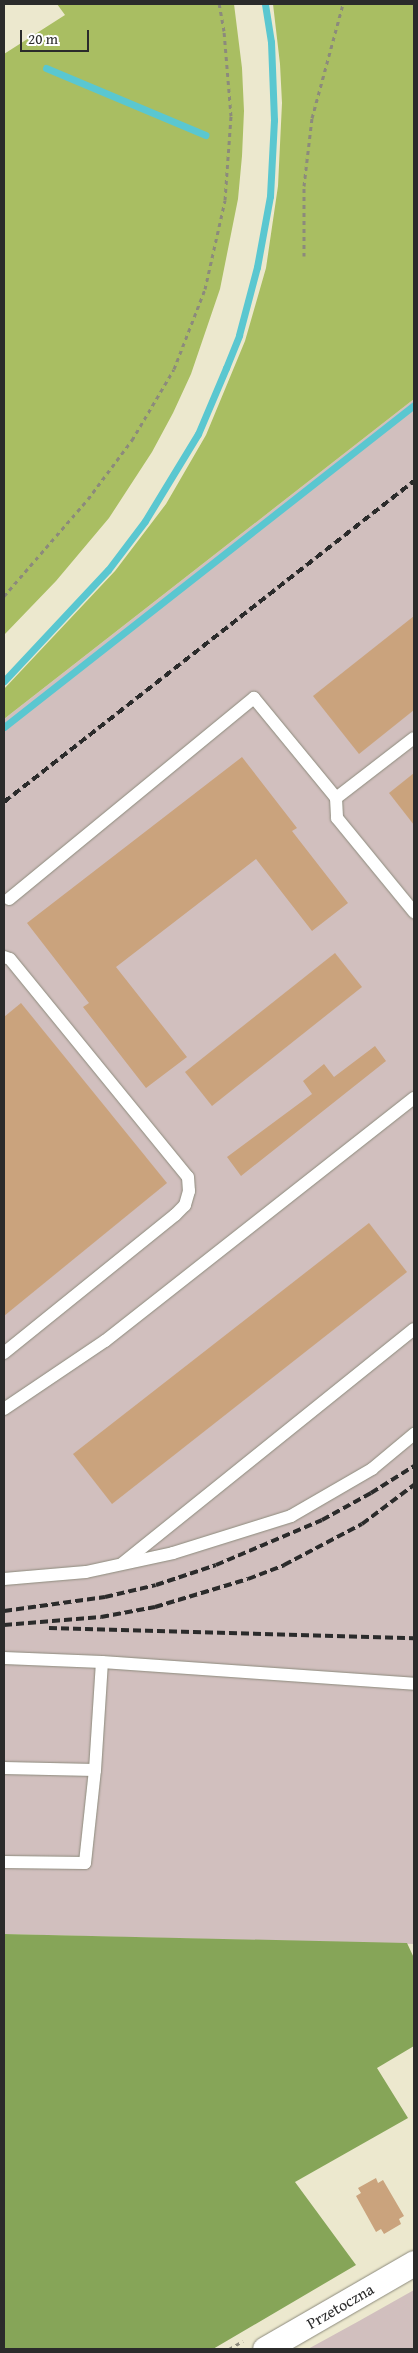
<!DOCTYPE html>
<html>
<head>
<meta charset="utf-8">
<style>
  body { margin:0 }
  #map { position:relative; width:418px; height:2353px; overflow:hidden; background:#ece8ce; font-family:"Gentium Book Plus",serif }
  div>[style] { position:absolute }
  .industrial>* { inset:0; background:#d1bfbe }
  .green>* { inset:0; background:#a9be62 }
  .forest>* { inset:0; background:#86a558 }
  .stream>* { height:7px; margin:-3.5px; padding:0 3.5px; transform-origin:3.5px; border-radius:3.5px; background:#5ac7d0 }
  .building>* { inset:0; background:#caa37d }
  .path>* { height:3px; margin-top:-1.5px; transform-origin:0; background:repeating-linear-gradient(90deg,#8c8a7c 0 4px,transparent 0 8px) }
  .roads { filter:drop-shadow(0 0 1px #8c8a7c) drop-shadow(0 0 1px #8c8a7c) }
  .service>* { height:12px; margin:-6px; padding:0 6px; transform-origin:6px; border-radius:6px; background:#fff }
  .minor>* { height:25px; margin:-12.5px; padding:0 12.5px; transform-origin:12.5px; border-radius:12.5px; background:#fff }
  .rail>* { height:4px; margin-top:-2px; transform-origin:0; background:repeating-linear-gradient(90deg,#2b2b2b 0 8px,transparent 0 12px) }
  span { translate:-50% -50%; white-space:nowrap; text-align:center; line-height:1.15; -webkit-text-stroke:4px #fff; paint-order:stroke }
  .street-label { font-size:16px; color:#2b2b2b }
  .frame { position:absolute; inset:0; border:5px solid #2b2b2b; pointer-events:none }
  .scale { position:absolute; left:20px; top:30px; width:69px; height:22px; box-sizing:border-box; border:2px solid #2b2b2b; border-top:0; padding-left:6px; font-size:15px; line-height:18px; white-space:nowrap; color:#2b2b2b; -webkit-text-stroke:4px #fff; paint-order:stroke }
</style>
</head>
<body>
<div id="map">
  <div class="industrial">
    <div style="clip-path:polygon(414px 399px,414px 1944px,4px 1934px,4px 719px)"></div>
    <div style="clip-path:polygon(414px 2290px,414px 2349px,308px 2349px,359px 2321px)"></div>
  </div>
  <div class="green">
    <div style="clip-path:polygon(57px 4px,234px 4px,242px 68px,244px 111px,242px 156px,238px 199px,220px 289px,191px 374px,173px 413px,152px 452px,109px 518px,56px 581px,4px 635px,4px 54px,65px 15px)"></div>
    <div style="clip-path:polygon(273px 4px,414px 4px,414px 399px,4px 719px,4px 689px,115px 571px,166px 504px,206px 435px,245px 341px,266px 268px,278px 186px,282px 103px,280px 64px)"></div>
  </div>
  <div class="forest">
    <div style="clip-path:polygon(4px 1934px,407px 1943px,414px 1958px,414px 2046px,377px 2068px,408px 2118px,295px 2182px,356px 2265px,213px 2349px,4px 2349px)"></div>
  </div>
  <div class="stream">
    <div style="left:46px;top:68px;width:173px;rotate:22.8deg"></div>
    <div style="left:4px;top:681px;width:152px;rotate:-46.9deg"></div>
    <div style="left:108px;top:570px;width:61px;rotate:-52.9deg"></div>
    <div style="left:145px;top:521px;width:102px;rotate:-58.7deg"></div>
    <div style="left:198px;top:434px;width:72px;rotate:-67deg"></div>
    <div style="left:226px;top:368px;width:35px;rotate:-68deg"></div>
    <div style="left:239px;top:335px;width:70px;rotate:-75.2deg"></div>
    <div style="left:257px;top:267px;width:72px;rotate:-79.6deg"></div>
    <div style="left:270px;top:196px;width:76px;rotate:-87deg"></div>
    <div style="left:274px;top:120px;width:78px;rotate:-92.2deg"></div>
    <div style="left:271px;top:42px;width:38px;rotate:-99deg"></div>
    <div style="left:4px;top:727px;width:521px;rotate:-38.14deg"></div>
  </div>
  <div class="building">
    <div style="clip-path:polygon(414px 616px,414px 710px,359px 754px,313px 696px)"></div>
    <div style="clip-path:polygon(242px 757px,297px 828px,292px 831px,348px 903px,312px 931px,256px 859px,116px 967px,187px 1057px,146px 1088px,83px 1007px,89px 1003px,27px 923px)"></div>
    <div style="clip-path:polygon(414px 773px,414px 825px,389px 793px)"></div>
    <div style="clip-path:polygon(335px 953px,362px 987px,212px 1106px,185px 1072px)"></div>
    <div style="clip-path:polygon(21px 1003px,167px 1183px,4px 1316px,4px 1017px)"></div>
    <div style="clip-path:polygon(375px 1046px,386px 1061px,241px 1176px,227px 1157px,312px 1094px,303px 1081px,324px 1064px,334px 1077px)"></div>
    <div style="clip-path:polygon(369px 1223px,407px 1272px,112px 1504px,73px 1454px)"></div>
    <div style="clip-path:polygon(376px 2178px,378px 2183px,383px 2180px,404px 2216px,399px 2219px,401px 2224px,384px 2234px,381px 2229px,376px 2232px,356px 2196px,361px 2193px,358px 2188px)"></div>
  </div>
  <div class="path">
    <div style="left:304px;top:256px;width:70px;rotate:-90deg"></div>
    <div style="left:304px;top:186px;width:68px;rotate:-83.3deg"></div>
    <div style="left:312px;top:118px;width:118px;rotate:-74.8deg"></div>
    <div style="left:4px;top:596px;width:128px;rotate:-49.1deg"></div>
    <div style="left:88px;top:499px;width:74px;rotate:-53.3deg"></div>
    <div style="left:132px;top:440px;width:82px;rotate:-59.4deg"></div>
    <div style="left:174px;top:369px;width:86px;rotate:-68.8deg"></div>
    <div style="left:205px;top:289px;width:91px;rotate:-77.3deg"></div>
    <div style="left:225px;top:200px;width:84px;rotate:-85.9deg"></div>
    <div style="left:231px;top:116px;width:85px;rotate:-94.7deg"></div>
    <div style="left:224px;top:31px;width:27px;rotate:-100deg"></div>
    <div style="left:229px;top:2349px;width:16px;rotate:-30deg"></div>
  </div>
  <div class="roads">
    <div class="service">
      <div style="left:336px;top:798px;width:98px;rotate:-37.6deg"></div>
      <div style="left:9px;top:899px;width:317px;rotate:-39.4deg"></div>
      <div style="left:254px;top:698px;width:129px;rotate:50.6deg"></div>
      <div style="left:336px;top:798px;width:20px;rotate:87deg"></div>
      <div style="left:337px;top:818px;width:122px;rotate:50.7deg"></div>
      <div style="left:4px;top:957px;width:6px;rotate:18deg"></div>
      <div style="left:10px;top:959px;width:281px;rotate:50.8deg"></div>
      <div style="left:188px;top:1177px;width:14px;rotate:86deg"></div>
      <div style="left:189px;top:1191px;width:15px;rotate:106deg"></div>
      <div style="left:185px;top:1205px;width:14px;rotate:135deg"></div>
      <div style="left:175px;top:1215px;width:220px;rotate:141.1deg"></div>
      <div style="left:4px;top:1409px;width:122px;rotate:-34deg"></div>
      <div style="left:105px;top:1341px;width:393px;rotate:-38.2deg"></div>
      <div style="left:123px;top:1563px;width:373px;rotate:-38.8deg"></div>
      <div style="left:4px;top:1579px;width:82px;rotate:-4.9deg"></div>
      <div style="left:86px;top:1572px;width:89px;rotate:-12.3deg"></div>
      <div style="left:173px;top:1553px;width:124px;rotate:-17.4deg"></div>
      <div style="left:291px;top:1516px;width:94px;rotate:-30.1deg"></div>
      <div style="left:372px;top:1469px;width:55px;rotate:-39.8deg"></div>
      <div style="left:4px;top:1658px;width:98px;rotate:2.3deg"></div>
      <div style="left:102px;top:1662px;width:313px;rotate:4deg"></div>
      <div style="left:4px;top:1768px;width:91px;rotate:1.3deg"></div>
      <div style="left:95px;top:1770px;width:108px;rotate:-86.3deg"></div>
      <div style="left:4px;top:1862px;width:81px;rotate:0.7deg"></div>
      <div style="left:85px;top:1863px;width:94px;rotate:-83.9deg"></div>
    </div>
    <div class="minor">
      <div style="left:265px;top:2349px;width:172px;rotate:-30deg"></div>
    </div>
  </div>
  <div class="rail">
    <div style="left:4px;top:802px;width:521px;rotate:-38.06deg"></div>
    <div style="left:4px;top:1611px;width:102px;rotate:-7.9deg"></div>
    <div style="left:105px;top:1597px;width:52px;rotate:-13.2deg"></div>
    <div style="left:156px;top:1585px;width:63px;rotate:-18.4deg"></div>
    <div style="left:216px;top:1565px;width:115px;rotate:-23deg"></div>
    <div style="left:322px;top:1520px;width:56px;rotate:-28.9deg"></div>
    <div style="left:371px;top:1493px;width:51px;rotate:-32.1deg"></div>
    <div style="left:4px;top:1625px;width:97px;rotate:-4.7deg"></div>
    <div style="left:101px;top:1617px;width:55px;rotate:-10.5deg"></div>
    <div style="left:155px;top:1607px;width:97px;rotate:-16.8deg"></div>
    <div style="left:248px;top:1579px;width:39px;rotate:-21deg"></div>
    <div style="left:284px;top:1565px;width:88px;rotate:-27.7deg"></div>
    <div style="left:362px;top:1524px;width:65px;rotate:-36.9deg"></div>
    <div style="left:49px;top:1628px;width:365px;rotate:1.6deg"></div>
  </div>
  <div class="street-label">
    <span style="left:340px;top:2306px;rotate:-30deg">Przetoczna</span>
  </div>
  <div class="frame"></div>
  <div class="scale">20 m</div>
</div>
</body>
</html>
